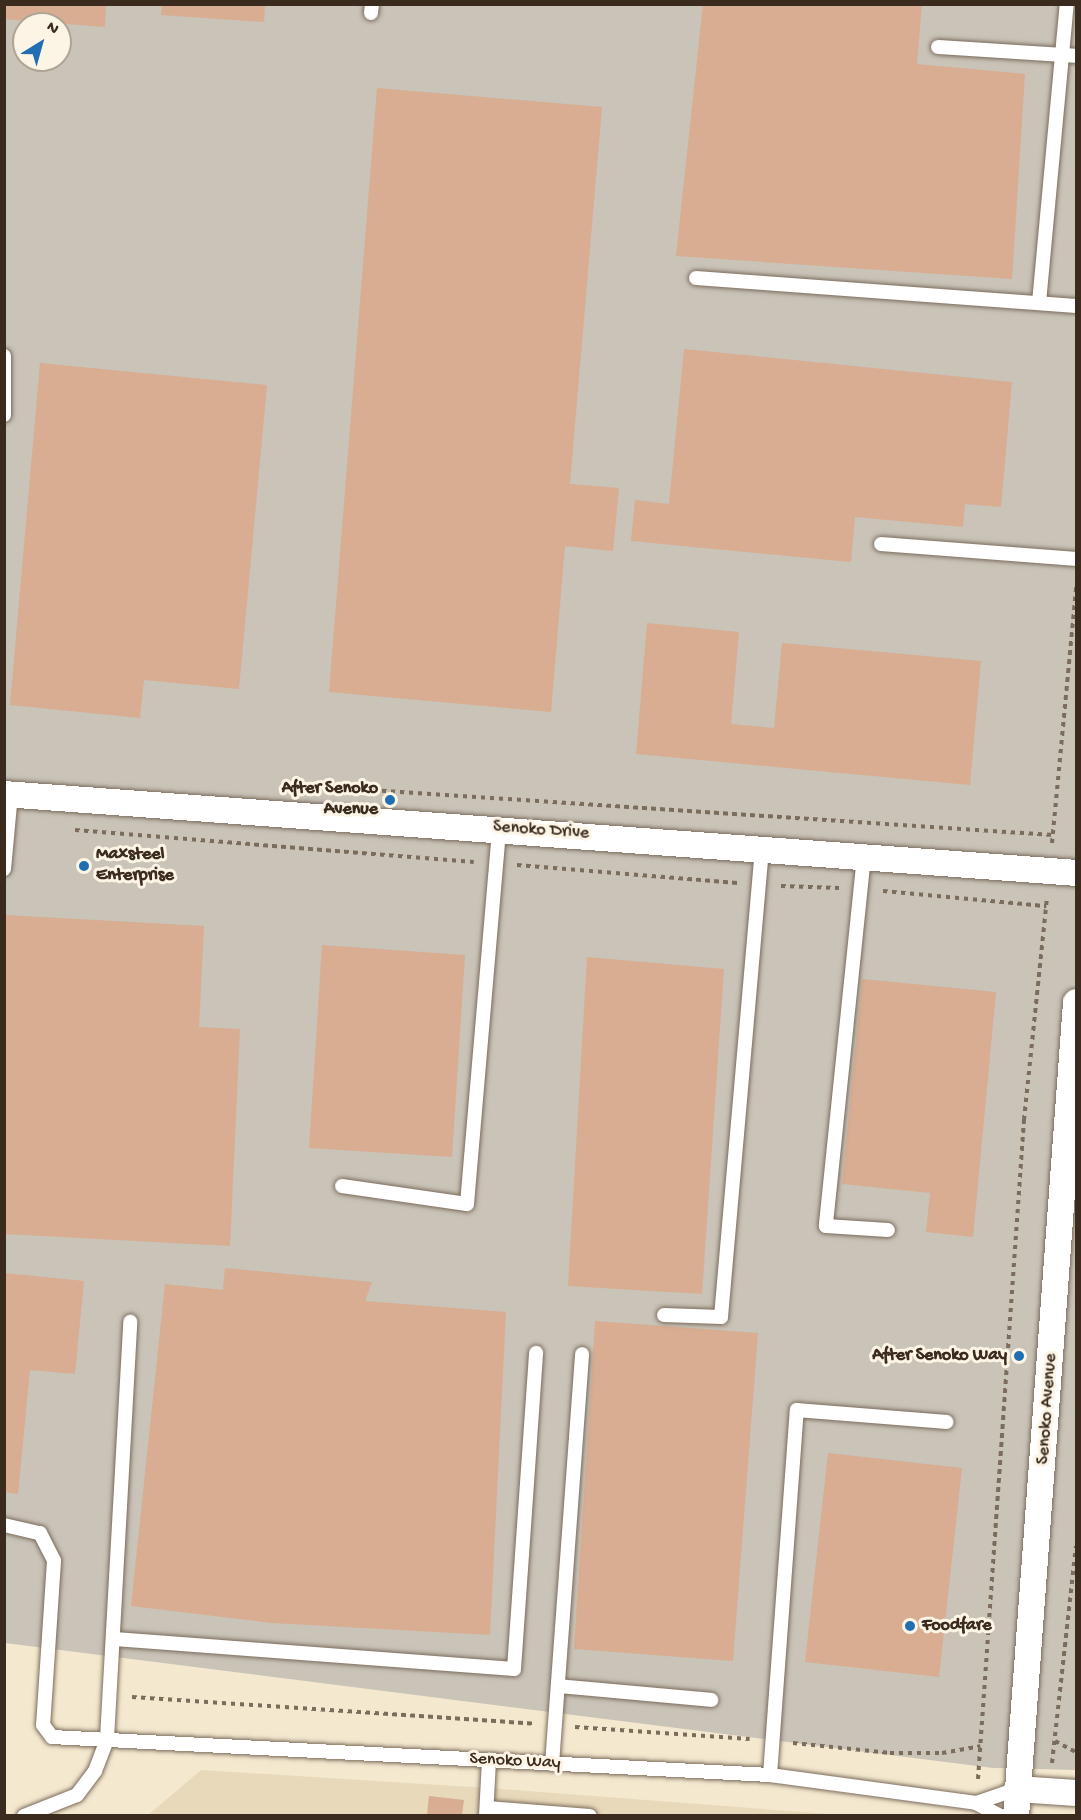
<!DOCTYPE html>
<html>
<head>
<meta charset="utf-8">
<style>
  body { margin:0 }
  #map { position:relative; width:1081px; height:1820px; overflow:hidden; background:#f4e8cf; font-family:"Gochi Hand",sans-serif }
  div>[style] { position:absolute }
  .built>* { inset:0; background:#e8d9ba }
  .industrial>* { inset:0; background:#c9c3b8 }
  .building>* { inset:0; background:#d8ad92 }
  .path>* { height:4px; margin-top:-2px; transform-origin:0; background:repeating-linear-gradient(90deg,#7c6c5c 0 4.5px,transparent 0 9px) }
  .roads { filter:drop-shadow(0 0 2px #7c6c5c) drop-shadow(0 0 2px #7c6c5c) }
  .lane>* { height:14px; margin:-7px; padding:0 7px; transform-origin:7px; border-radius:7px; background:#fff }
  .street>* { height:26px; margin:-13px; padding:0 13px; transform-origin:13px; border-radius:13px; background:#fff }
  .dots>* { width:16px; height:16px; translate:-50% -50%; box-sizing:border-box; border:3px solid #fcf5e5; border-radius:50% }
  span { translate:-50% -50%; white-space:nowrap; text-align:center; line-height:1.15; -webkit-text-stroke:6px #fcf5e5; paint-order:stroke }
  .poi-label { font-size:18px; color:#3b2a1e; font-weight:700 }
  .right { translate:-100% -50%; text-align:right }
  .left { translate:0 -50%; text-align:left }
  .street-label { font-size:18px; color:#3b2a1e }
  .frame { position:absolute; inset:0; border:6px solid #3b2a1e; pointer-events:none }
  .north { position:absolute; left:12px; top:12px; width:60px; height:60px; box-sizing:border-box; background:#fcf5e5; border:2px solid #afa495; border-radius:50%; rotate:37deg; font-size:16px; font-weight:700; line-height:24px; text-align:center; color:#3b2a1e }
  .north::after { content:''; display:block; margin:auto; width:21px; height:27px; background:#1f6fb2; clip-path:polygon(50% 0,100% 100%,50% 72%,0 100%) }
</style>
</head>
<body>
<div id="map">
  <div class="built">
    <div style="clip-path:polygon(201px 1770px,488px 1788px,842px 1815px,147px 1816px)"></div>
  </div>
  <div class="industrial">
    <div style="clip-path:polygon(evenodd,5px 5px,1076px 5px,1076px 1770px,993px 1768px,5px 1643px,5px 5px,24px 24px,60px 24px,60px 60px,24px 60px,24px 24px)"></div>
  </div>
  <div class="building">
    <div style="clip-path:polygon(4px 4px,106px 4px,105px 27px,4px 19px)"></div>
    <div style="clip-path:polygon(162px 4px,265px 4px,264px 22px,161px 15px)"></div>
    <div style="clip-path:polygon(703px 4px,922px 4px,917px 64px,1025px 74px,1012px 279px,676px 256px)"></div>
    <div style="clip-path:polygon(377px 88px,602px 107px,570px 484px,619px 488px,613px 551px,565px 546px,551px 712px,329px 692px)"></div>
    <div style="clip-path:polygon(684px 349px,1012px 382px,1001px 507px,965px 504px,963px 527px,855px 517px,851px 562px,631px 541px,635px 500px,669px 504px)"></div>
    <div style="clip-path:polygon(40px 363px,267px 385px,239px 689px,144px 680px,140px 718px,10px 705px)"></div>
    <div style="clip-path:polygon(647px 623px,739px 632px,731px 724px,774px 728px,782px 643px,981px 661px,970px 785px,636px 754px)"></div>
    <div style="clip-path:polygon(5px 915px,204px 926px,199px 1027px,240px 1029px,230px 1246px,4px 1234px)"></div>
    <div style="clip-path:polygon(322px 945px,465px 955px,452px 1157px,309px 1148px)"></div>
    <div style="clip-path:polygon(587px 957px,724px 969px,702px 1294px,568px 1286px)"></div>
    <div style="clip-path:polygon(862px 979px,996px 992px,973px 1237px,926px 1232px,930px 1193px,842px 1184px)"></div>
    <div style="clip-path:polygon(225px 1268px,372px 1282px,365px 1301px,506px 1312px,490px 1635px,272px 1623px,131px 1606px,165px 1284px,223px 1290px)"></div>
    <div style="clip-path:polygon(4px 1273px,84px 1281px,75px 1374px,30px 1370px,18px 1494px,4px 1492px)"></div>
    <div style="clip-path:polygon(595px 1321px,758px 1333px,733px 1661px,574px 1649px)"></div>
    <div style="clip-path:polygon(828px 1453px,962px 1468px,939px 1677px,805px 1662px)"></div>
    <div style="clip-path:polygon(429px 1796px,464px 1800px,462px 1815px,427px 1815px)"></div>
  </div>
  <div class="path">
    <div style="left:355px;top:789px;width:700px;rotate:3.77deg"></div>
    <div style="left:75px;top:830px;width:400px;rotate:4.6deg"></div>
    <div style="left:1052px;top:843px;width:257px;rotate:-84.6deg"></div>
    <div style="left:517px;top:865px;width:221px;rotate:4.7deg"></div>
    <div style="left:781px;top:886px;width:58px;rotate:2deg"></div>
    <div style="left:883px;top:891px;width:164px;rotate:5.3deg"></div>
    <div style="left:132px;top:1697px;width:404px;rotate:3.8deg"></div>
    <div style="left:575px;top:1727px;width:175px;rotate:3.9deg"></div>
    <div style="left:1055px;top:1741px;width:24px;rotate:28deg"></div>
    <div style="left:793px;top:1743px;width:98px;rotate:5.9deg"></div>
    <div style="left:890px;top:1753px;width:52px"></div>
    <div style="left:942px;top:1753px;width:39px;rotate:-10deg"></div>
    <div style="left:1052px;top:1763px;width:218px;rotate:-83.7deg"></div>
    <div style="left:978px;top:1779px;width:661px;rotate:-86.01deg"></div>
    <div style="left:1024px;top:1120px;width:222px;rotate:-84.1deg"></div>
  </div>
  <div class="roads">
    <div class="lane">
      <div style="left:371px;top:13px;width:9px;rotate:-84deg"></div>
      <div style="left:938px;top:47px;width:138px;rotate:3.7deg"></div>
      <div style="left:696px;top:278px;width:381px;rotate:4.2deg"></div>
      <div style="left:1039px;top:303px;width:300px;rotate:-84.7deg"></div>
      <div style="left:4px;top:356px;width:59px;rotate:90deg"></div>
      <div style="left:881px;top:544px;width:196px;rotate:4.4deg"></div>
      <div style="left:864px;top:856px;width:372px;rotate:95.9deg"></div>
      <div style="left:826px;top:1226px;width:62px;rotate:3.7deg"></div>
      <div style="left:4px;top:869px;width:75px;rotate:-84.7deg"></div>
      <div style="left:342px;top:1186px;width:126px;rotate:8.2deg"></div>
      <div style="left:467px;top:1204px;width:377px;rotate:-85.1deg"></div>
      <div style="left:664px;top:1315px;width:57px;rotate:2deg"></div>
      <div style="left:721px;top:1317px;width:471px;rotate:-85deg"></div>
      <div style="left:4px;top:1525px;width:37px;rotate:13deg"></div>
      <div style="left:40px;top:1533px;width:31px;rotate:63deg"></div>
      <div style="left:54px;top:1561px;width:164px;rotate:93.8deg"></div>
      <div style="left:43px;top:1725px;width:15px;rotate:53deg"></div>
      <div style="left:52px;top:1737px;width:719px;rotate:3.03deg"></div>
      <div style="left:770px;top:1775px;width:208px;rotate:7.7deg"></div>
      <div style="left:976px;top:1803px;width:27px;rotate:28deg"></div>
      <div style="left:115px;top:1639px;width:400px;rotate:4.3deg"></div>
      <div style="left:514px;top:1669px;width:317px;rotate:-86deg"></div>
      <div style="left:558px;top:1686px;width:154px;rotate:5.2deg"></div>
      <div style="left:552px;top:1764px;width:411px;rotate:-85.8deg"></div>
      <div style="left:770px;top:1775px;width:366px;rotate:-85.8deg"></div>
      <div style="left:797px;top:1410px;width:150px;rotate:4.6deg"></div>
      <div style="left:976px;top:1803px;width:43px;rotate:-18.9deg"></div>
      <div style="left:487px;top:1808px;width:103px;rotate:4.4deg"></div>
      <div style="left:24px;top:1816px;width:57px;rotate:-21.6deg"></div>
      <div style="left:77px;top:1795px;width:30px;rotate:-53deg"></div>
      <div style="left:95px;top:1771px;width:34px;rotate:-69deg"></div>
      <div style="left:107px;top:1739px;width:418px;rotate:-86.8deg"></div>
      <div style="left:486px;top:1816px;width:55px;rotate:-86.9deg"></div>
    </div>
    <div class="street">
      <div style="left:4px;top:794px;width:1075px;rotate:4.21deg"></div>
      <div style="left:1017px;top:1789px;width:59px;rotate:3.9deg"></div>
      <div style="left:1016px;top:1816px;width:816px;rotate:-85.78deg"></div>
    </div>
  </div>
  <div class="dots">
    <div style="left:390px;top:800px;background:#1f6fb2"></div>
    <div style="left:84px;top:866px;background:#1f6fb2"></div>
    <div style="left:1019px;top:1356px;background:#1f6fb2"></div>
    <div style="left:910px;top:1626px;background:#1f6fb2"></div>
  </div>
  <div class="poi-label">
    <span class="right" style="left:378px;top:800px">After Senoko<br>Avenue</span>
    <span class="left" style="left:96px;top:866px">Maxsteel<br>Enterprise</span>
    <span class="right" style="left:1007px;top:1356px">After Senoko Way</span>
    <span class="left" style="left:922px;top:1626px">Foodfare</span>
  </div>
  <div class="street-label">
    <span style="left:541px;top:831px;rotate:4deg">Senoko Drive</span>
    <span style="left:1048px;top:1409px;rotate:-86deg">Senoko Avenue</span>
    <span style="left:515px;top:1762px;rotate:3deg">Senoko Way</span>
  </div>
  <div class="frame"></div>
  <div class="north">N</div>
</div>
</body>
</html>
